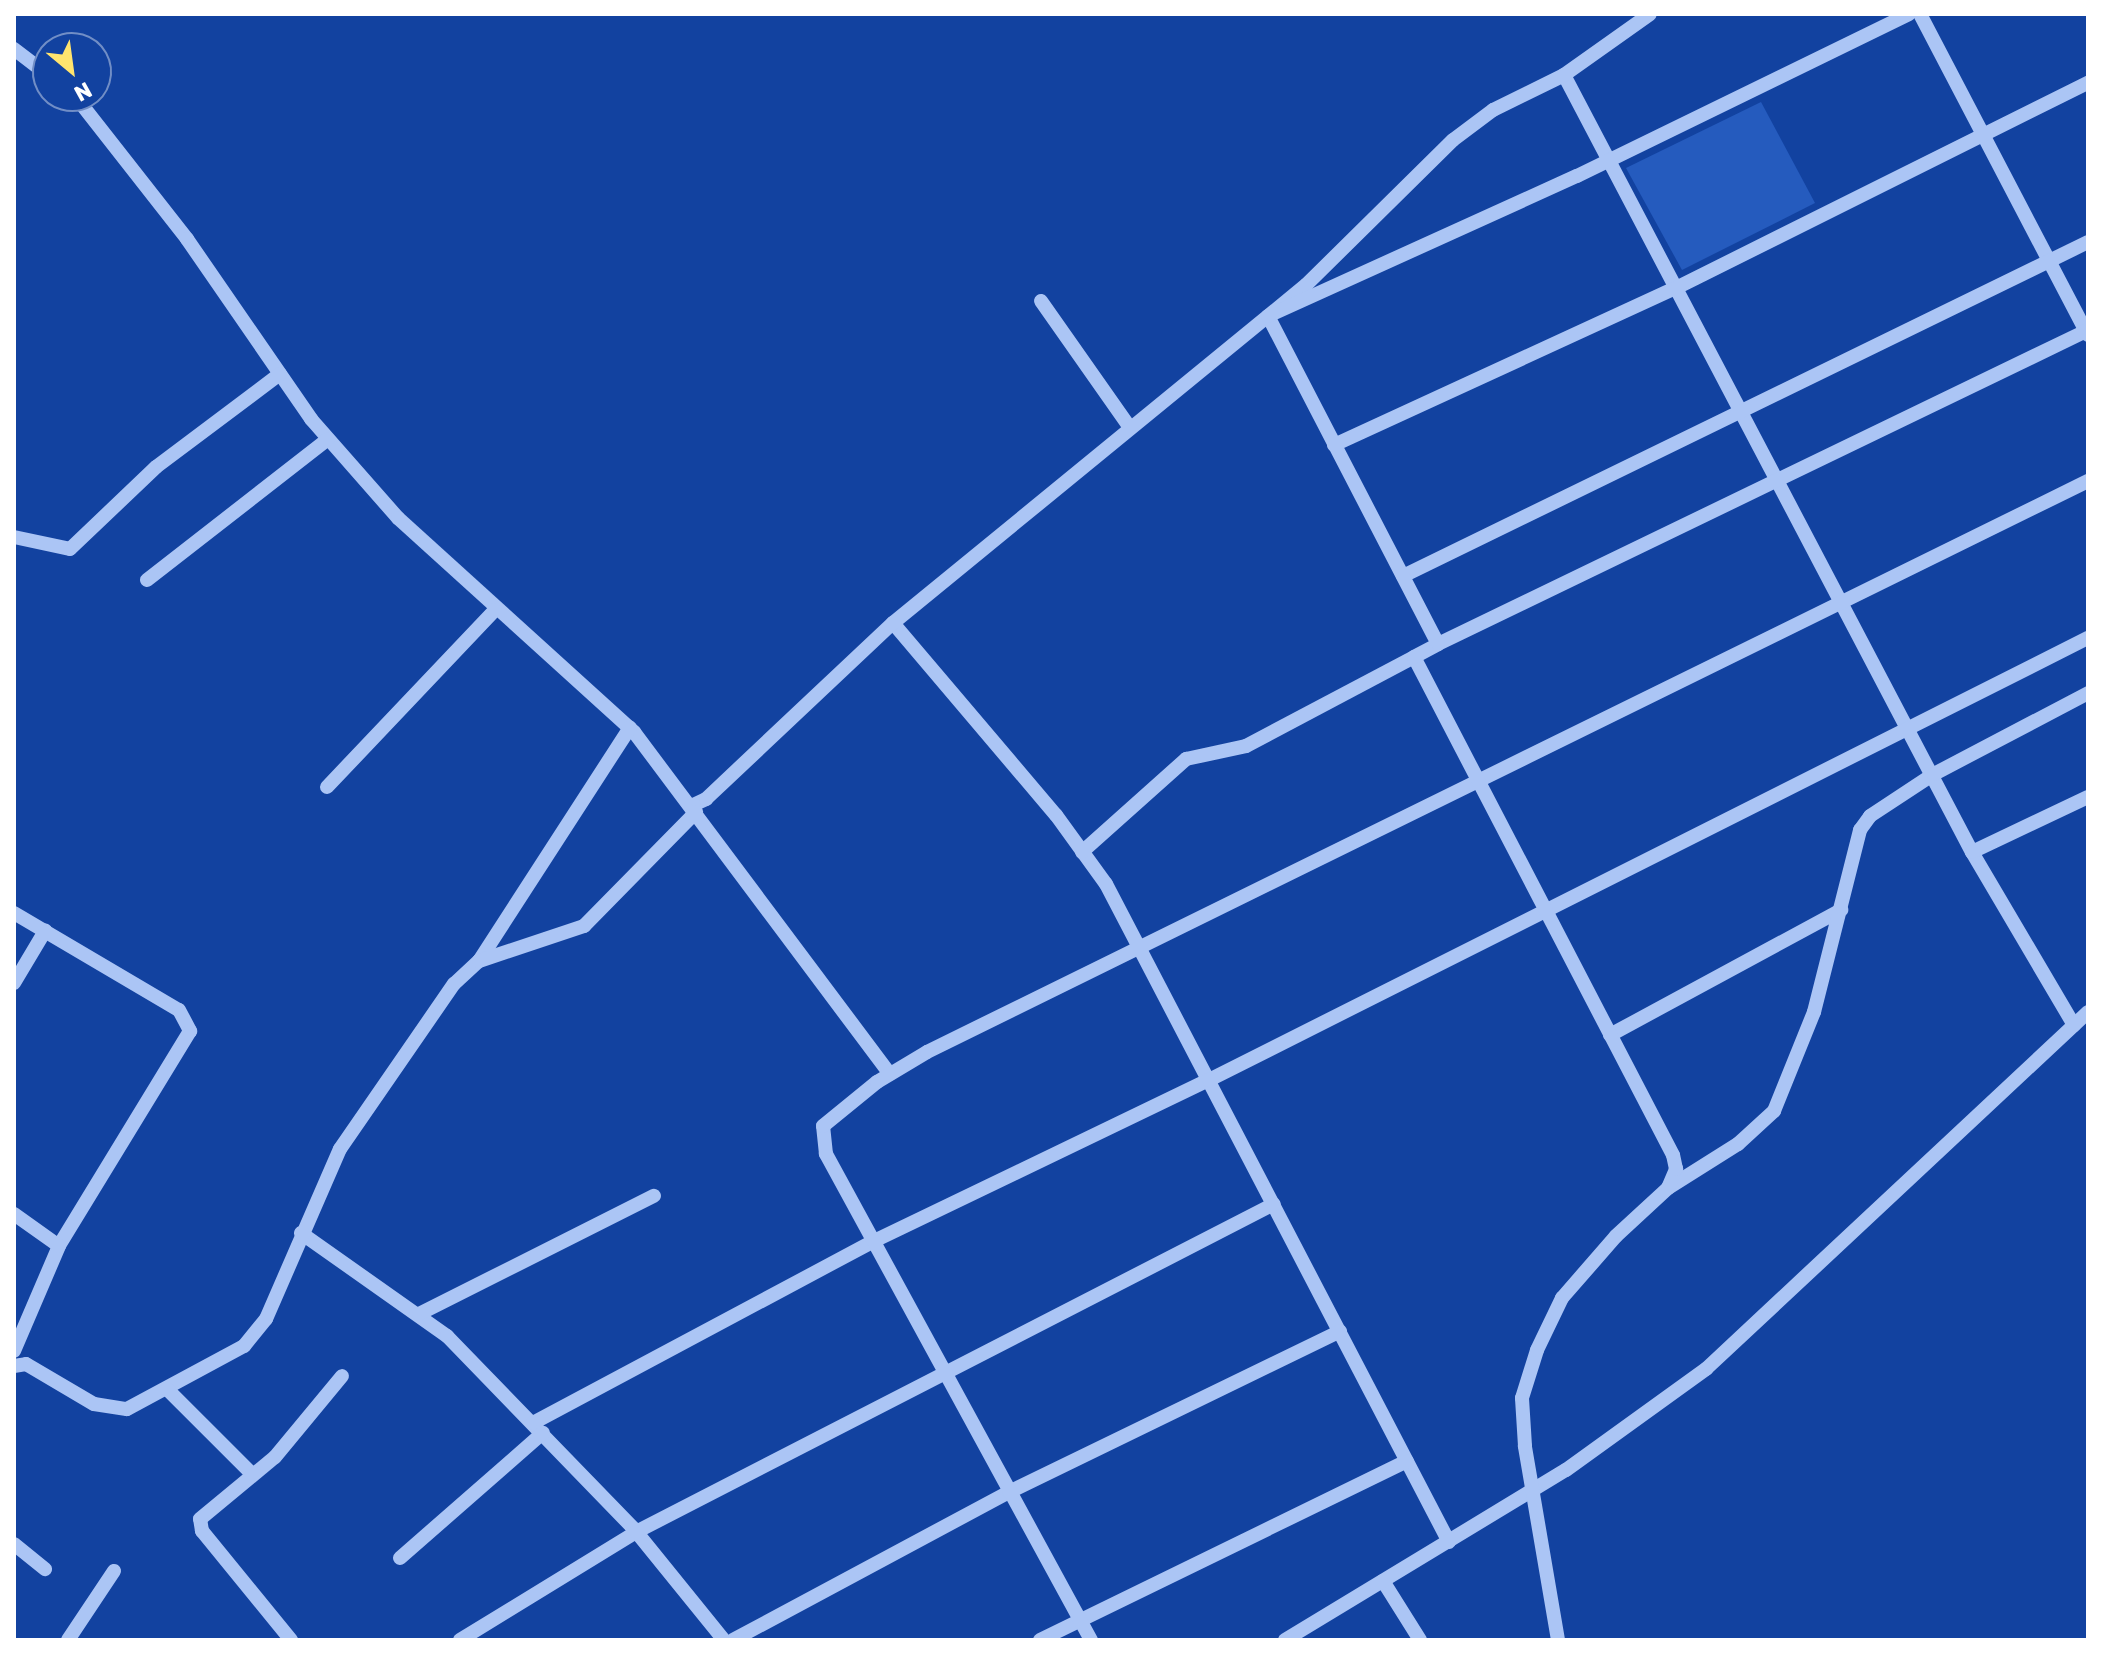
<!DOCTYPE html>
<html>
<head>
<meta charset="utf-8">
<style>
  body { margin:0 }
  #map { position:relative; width:2102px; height:1654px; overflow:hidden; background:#1242a0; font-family:Rubik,sans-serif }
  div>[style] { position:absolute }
  .green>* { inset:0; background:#255bbe }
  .minor>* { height:14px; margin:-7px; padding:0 7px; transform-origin:7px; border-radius:7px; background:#abc5f5 }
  span { translate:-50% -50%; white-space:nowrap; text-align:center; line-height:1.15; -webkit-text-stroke:6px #1242a0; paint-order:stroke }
  .frame { position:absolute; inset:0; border:16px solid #fff; pointer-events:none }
  .north { position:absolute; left:32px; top:32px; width:80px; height:80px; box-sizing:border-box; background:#1242a0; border:2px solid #718ec6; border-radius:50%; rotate:151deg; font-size:22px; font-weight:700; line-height:32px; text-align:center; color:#fff }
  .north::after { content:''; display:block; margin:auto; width:28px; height:36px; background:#ffe46e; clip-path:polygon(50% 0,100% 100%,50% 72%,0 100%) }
</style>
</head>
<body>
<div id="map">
  <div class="green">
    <div style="clip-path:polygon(1761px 102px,1815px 203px,1682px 270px,1626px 168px)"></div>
  </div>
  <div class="minor">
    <div style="left:1920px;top:14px;width:362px;rotate:62.4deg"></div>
    <div style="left:14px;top:49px;width:43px;rotate:37.4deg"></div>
    <div style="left:1564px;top:75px;width:878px;rotate:62.3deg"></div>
    <div style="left:1972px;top:852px;width:201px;rotate:59.5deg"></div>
    <div style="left:75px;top:96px;width:182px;rotate:51.9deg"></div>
    <div style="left:187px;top:239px;width:219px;rotate:55.4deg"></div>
    <div style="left:311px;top:419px;width:132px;rotate:48.7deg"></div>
    <div style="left:398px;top:518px;width:319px;rotate:42.2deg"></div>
    <div style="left:634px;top:732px;width:427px;rotate:53.2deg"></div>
    <div style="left:1041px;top:301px;width:153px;rotate:54.9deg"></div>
    <div style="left:1334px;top:445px;width:379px;rotate:-24.7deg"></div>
    <div style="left:1678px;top:287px;width:458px;rotate:-26.5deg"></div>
    <div style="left:14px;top:537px;width:57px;rotate:12.1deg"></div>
    <div style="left:70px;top:549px;width:119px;rotate:-43.6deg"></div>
    <div style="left:156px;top:467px;width:155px;rotate:-36.9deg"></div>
    <div style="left:1403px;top:576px;width:762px;rotate:-25.99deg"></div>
    <div style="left:147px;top:580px;width:229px;rotate:-37.9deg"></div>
    <div style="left:893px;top:623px;width:252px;rotate:49.7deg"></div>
    <div style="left:1056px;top:815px;width:85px;rotate:54.1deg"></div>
    <div style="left:1106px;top:884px;width:742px;rotate:62.47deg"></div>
    <div style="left:1438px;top:644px;width:722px;rotate:-25.78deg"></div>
    <div style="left:327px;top:787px;width:244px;rotate:-46.5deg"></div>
    <div style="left:691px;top:806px;width:17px;rotate:-25deg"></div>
    <div style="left:706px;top:799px;width:257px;rotate:-43.3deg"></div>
    <div style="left:893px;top:623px;width:534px;rotate:-39.3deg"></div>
    <div style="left:1306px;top:285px;width:206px;rotate:-44.6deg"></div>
    <div style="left:1453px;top:140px;width:50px;rotate:-36.9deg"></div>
    <div style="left:1493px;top:110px;width:79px;rotate:-26.2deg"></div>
    <div style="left:1564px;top:75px;width:105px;rotate:-35.3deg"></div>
    <div style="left:1082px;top:852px;width:140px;rotate:-41.8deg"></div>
    <div style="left:1186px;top:759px;width:61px;rotate:-12.2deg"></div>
    <div style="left:1246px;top:746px;width:190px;rotate:-27.9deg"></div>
    <div style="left:1972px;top:852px;width:128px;rotate:-25.4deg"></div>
    <div style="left:14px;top:913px;width:191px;rotate:30.5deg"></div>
    <div style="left:179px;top:1010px;width:24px;rotate:62deg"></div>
    <div style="left:190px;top:1031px;width:252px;rotate:121.4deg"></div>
    <div style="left:59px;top:1246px;width:114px;rotate:113.2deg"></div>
    <div style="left:479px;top:961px;width:278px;rotate:-57.1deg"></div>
    <div style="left:14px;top:983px;width:61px;rotate:-59.2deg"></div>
    <div style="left:1610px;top:1035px;width:263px;rotate:-28.4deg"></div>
    <div style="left:1668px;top:1188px;width:83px;rotate:-32.2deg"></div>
    <div style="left:1738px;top:1144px;width:49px;rotate:-42.5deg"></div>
    <div style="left:1774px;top:1111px;width:107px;rotate:-68deg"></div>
    <div style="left:1814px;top:1012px;width:188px;rotate:-75.8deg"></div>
    <div style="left:1860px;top:830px;width:17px;rotate:-54deg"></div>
    <div style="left:1870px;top:816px;width:77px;rotate:-33.3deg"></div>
    <div style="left:1934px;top:774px;width:174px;rotate:-27.7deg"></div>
    <div style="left:14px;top:1214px;width:55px;rotate:35.4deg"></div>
    <div style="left:301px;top:1233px;width:179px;rotate:35.2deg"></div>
    <div style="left:447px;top:1336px;width:269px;rotate:45.9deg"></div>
    <div style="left:634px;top:1529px;width:143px;rotate:51deg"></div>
    <div style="left:419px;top:1314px;width:263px;rotate:-26.7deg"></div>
    <div style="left:14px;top:1366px;width:12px;rotate:-9deg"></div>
    <div style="left:26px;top:1364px;width:79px;rotate:30.5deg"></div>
    <div style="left:94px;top:1404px;width:33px;rotate:9deg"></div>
    <div style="left:127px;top:1409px;width:133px;rotate:-28.3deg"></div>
    <div style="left:244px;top:1346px;width:35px;rotate:-51deg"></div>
    <div style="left:266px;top:1319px;width:185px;rotate:-66.5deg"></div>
    <div style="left:340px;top:1149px;width:201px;rotate:-55.4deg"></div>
    <div style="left:454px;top:984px;width:34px;rotate:-43deg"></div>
    <div style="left:479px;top:961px;width:111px;rotate:-18.4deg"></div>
    <div style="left:584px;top:926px;width:160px;rotate:-45.5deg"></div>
    <div style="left:167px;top:1389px;width:120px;rotate:45deg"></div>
    <div style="left:533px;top:1423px;width:387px;rotate:-28.1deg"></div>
    <div style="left:874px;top:1241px;width:372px;rotate:-25.7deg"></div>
    <div style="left:1209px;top:1080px;width:984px;rotate:-26.7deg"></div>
    <div style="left:14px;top:1544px;width:40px;rotate:39deg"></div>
    <div style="left:400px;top:1558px;width:190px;rotate:-41.2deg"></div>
    <div style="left:1383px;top:1581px;width:70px;rotate:57.9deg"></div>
    <div style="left:68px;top:1640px;width:83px;rotate:-56.3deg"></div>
    <div style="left:291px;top:1640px;width:141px;rotate:-129.2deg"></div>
    <div style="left:202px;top:1531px;width:12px;rotate:-99deg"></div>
    <div style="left:200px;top:1519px;width:97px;rotate:-39.6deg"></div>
    <div style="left:275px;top:1457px;width:105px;rotate:-50.4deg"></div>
    <div style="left:460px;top:1640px;width:206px;rotate:-31.5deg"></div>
    <div style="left:636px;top:1532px;width:717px;rotate:-27.21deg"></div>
    <div style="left:733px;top:1640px;width:313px;rotate:-28.2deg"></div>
    <div style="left:1009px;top:1492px;width:368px;rotate:-25.9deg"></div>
    <div style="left:1040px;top:1640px;width:408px;rotate:-26deg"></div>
    <div style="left:1091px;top:1640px;width:554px;rotate:-118.6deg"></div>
    <div style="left:826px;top:1154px;width:28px;rotate:-96deg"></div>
    <div style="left:823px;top:1126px;width:70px;rotate:-39.2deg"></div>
    <div style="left:877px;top:1082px;width:58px;rotate:-31deg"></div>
    <div style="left:927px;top:1052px;width:1294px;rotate:-26.19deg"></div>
    <div style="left:1285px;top:1640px;width:328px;rotate:-31.2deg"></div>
    <div style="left:1566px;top:1470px;width:173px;rotate:-35.8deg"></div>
    <div style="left:1706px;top:1369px;width:523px;rotate:-43.06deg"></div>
    <div style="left:1558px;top:1640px;width:197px;rotate:-99.7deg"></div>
    <div style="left:1525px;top:1446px;width:48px;rotate:-93.6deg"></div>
    <div style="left:1522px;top:1398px;width:50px;rotate:-72.6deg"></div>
    <div style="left:1537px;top:1350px;width:58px;rotate:-64.3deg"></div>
    <div style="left:1562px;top:1298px;width:82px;rotate:-48.9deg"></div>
    <div style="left:1616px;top:1236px;width:71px;rotate:-42.7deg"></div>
    <div style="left:1668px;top:1188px;width:21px;rotate:-67deg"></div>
    <div style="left:1676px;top:1169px;width:14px;rotate:-102deg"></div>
    <div style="left:1673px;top:1155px;width:561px;rotate:-117.48deg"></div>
    <div style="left:1414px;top:657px;width:27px;rotate:-28deg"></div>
    <div style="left:1438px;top:644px;width:369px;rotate:-117.4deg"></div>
    <div style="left:1268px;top:316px;width:339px;rotate:-24.4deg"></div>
    <div style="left:1577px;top:176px;width:369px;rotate:-26deg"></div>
  </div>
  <div class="frame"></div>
  <div class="north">N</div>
</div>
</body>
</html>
